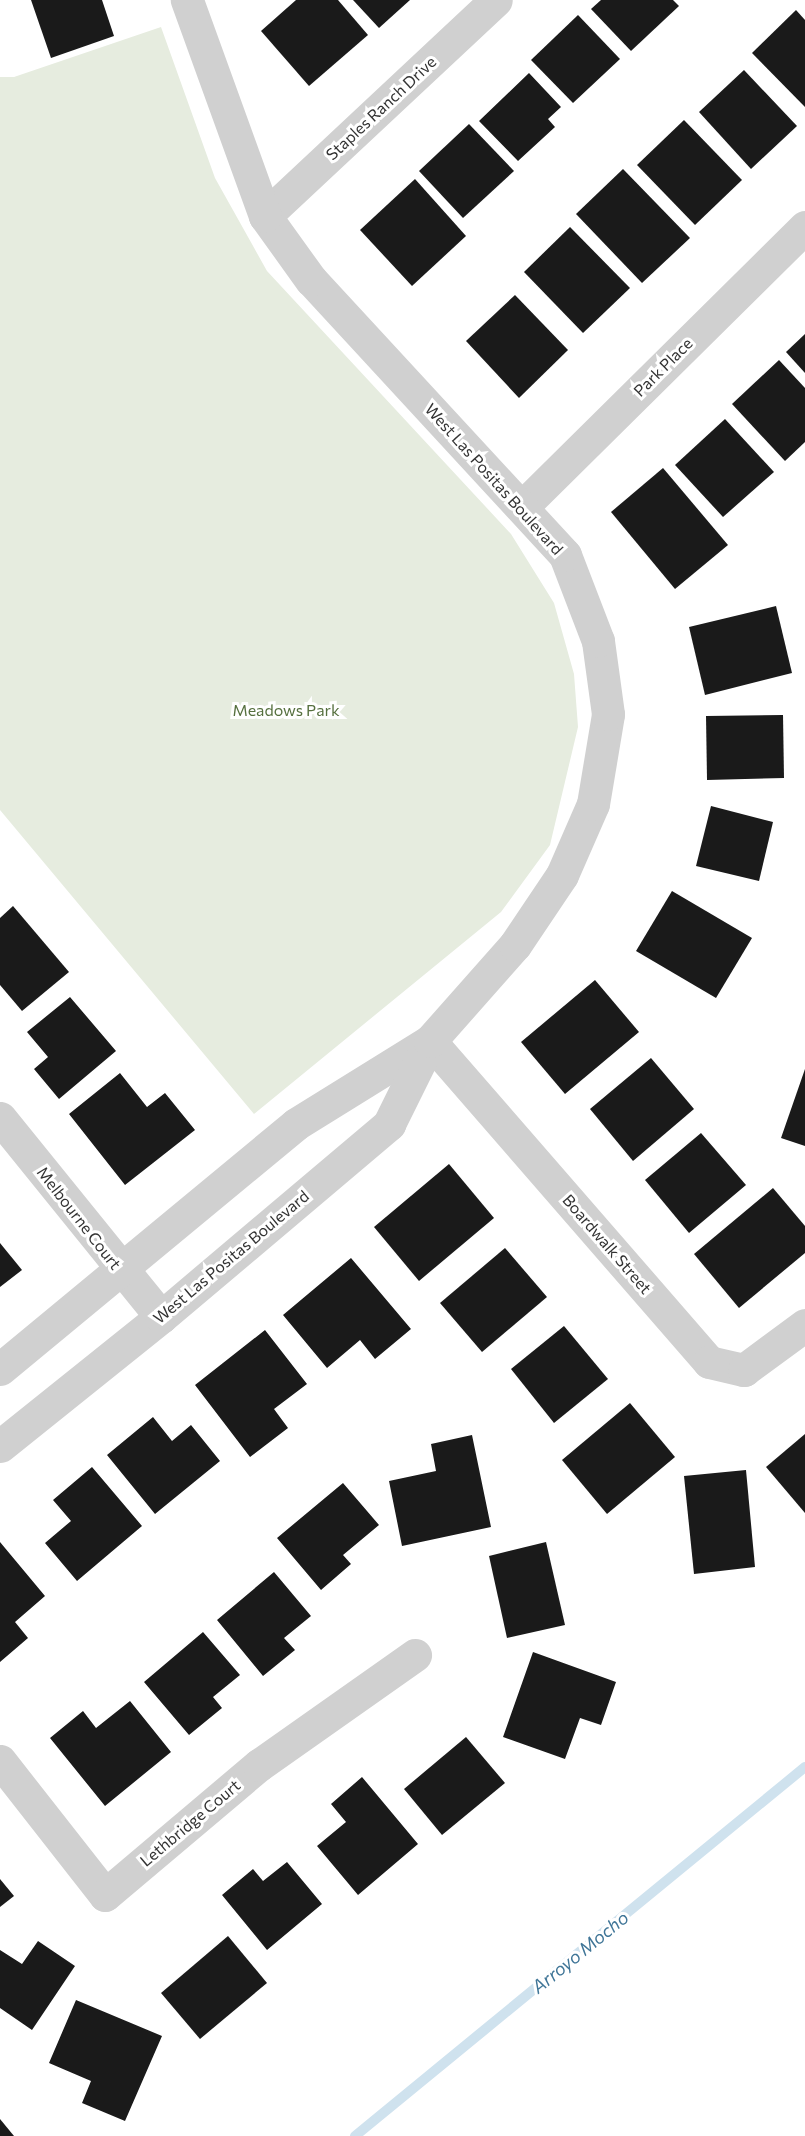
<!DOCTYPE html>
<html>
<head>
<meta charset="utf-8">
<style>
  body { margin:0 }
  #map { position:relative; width:805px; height:2136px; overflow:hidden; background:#fff; font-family:Commissioner,sans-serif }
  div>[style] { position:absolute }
  .green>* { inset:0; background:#e6ecdf }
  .stream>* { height:10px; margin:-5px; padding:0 5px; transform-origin:5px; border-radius:5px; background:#cfe2ee }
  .building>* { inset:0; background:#1a1a1a }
  .street>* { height:33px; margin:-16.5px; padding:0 16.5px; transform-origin:16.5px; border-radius:16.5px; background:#d0d0d0 }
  span { translate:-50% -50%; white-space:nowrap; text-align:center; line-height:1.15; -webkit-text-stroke:6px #fff; paint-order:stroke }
  .street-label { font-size:16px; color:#333 }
  .park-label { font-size:16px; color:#56703f }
  .water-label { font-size:18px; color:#3f7597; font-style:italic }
</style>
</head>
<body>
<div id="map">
  <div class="green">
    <div style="clip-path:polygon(161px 27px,215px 178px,267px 271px,511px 534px,554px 603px,574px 674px,578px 727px,550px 845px,501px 912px,254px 1114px,0 810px,0 77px,14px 77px)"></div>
  </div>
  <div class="stream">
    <div style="left:355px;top:2136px;width:582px;rotate:-39.35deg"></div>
  </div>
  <div class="building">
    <div style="clip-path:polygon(31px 0,102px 0,114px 36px,51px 58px)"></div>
    <div style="clip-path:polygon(296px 0,338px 0,368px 35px,309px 86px,261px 31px)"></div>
    <div style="clip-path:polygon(353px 0,410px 0,379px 28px)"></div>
    <div style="clip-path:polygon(601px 0,673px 0,679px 6px,631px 51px,591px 9px)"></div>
    <div style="clip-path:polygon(796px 10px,805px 20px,805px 107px,752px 53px)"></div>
    <div style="clip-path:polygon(578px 15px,620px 59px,573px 103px,531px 60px)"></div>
    <div style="clip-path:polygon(744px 70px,797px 126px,751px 169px,699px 112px)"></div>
    <div style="clip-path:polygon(529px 73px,561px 107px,548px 119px,555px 127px,518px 161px,479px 121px)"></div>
    <div style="clip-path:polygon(684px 120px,742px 180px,695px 225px,637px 165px)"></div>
    <div style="clip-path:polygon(469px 124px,514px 171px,463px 218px,419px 171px)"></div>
    <div style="clip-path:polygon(623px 169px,690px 238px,642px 283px,576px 214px)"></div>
    <div style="clip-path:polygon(415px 179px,466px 236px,412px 286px,360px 230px)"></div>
    <div style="clip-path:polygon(570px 227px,630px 288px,583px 333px,524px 272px)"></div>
    <div style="clip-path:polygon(515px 295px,568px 350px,519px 398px,466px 341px)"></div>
    <div style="clip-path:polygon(805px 334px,805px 373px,786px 352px)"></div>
    <div style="clip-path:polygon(779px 360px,805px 388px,805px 442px,785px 461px,732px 404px)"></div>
    <div style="clip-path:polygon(725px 419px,774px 472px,723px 517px,675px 465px)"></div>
    <div style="clip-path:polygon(663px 468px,728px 545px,675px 589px,611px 512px)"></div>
    <div style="clip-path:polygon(776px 606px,792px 673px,705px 695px,689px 627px)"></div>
    <div style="clip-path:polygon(783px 715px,784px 778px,707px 780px,706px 716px)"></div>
    <div style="clip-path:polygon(711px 806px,773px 822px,759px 881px,696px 866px)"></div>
    <div style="clip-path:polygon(672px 891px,752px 938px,716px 998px,636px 951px)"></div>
    <div style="clip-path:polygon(13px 906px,69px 972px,22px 1011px,0 985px,0 918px)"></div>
    <div style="clip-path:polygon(595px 980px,639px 1032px,565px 1094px,521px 1042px)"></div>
    <div style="clip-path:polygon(70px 997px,116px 1051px,59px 1099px,34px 1069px,48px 1057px,27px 1032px)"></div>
    <div style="clip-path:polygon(651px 1058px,694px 1109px,633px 1161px,590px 1109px)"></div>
    <div style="clip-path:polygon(805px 1069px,805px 1146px,781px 1138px)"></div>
    <div style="clip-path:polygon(120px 1073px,147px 1107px,165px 1093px,195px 1130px,125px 1185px,69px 1114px)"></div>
    <div style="clip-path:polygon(701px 1133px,746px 1185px,689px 1233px,645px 1180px)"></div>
    <div style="clip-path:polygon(449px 1164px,494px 1218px,419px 1281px,374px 1227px)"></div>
    <div style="clip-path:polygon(773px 1188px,805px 1226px,805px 1253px,739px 1308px,694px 1254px)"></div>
    <div style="clip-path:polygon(0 1243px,22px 1270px,0 1287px)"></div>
    <div style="clip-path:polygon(505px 1248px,547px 1297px,482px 1352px,440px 1303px)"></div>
    <div style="clip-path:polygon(351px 1258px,411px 1329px,375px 1359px,360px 1340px,327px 1368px,283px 1315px)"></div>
    <div style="clip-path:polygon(564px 1326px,608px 1379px,554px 1423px,511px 1369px)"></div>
    <div style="clip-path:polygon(265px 1330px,307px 1384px,274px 1409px,288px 1428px,250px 1457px,195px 1385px)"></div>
    <div style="clip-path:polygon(630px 1403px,675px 1457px,607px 1514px,562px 1460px)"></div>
    <div style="clip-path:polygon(153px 1417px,172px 1441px,191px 1425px,220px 1461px,155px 1514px,107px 1455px)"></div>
    <div style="clip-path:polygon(805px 1434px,805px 1513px,766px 1467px)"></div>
    <div style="clip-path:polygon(472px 1435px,491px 1527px,402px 1546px,389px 1481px,436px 1471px,431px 1444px)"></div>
    <div style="clip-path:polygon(92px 1467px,142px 1526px,77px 1581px,45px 1543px,71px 1521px,53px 1500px)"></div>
    <div style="clip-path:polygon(746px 1470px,755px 1567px,694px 1574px,684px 1476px)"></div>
    <div style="clip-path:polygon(343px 1483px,379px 1525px,343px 1555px,351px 1564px,321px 1590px,277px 1538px)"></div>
    <div style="clip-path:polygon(0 1542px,45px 1596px,15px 1622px,28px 1638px,0 1662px)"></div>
    <div style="clip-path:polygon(546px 1542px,565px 1625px,507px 1638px,489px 1556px)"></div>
    <div style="clip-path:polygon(274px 1572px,311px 1616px,284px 1638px,295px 1650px,263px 1676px,217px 1620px)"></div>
    <div style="clip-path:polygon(203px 1632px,240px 1675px,213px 1697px,222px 1708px,189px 1735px,144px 1682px)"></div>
    <div style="clip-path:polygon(533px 1652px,616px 1682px,601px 1725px,580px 1718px,565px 1759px,503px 1737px)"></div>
    <div style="clip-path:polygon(130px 1701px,171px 1752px,105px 1806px,50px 1738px,83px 1711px,96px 1728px)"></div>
    <div style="clip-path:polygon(466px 1737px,505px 1783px,442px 1835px,404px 1789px)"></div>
    <div style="clip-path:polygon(362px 1777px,418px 1844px,358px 1895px,317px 1846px,346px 1822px,331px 1804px)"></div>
    <div style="clip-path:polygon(287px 1862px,322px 1904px,267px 1950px,222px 1895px,253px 1869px,263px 1881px)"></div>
    <div style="clip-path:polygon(0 1879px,14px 1896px,0 1907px)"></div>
    <div style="clip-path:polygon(228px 1936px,267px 1983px,200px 2039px,161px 1993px)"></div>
    <div style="clip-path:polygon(38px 1941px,75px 1966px,32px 2030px,0 2008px,0 1950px,22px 1964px)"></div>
    <div style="clip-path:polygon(76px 2000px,162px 2036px,125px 2121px,82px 2103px,91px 2081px,49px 2063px)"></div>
    <div style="clip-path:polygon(0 2119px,14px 2136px,0 2136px)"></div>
  </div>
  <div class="street">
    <div style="left:265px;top:216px;width:316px;rotate:-43.1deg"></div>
    <div style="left:522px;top:507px;width:398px;rotate:-44.7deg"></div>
    <div style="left:430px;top:1041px;width:425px;rotate:49deg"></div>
    <div style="left:709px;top:1362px;width:36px;rotate:13deg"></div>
    <div style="left:744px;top:1370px;width:76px;rotate:-36.4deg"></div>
    <div style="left:0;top:1118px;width:256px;rotate:51deg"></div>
    <div style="left:0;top:1369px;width:384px;rotate:-39.6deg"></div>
    <div style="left:296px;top:1124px;width:158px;rotate:-31.8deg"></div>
    <div style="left:0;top:1446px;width:206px;rotate:-38.7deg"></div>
    <div style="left:161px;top:1317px;width:299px;rotate:-40.2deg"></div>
    <div style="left:389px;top:1124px;width:93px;rotate:-63.7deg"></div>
    <div style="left:430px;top:1041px;width:128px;rotate:-48.5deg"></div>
    <div style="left:515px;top:945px;width:84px;rotate:-56.1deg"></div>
    <div style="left:562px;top:875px;width:77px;rotate:-66.4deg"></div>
    <div style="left:593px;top:804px;width:91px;rotate:-80.5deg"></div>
    <div style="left:608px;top:714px;width:74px;rotate:-97.8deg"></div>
    <div style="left:598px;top:641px;width:92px;rotate:-111deg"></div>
    <div style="left:565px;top:555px;width:374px;rotate:-132.7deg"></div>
    <div style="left:311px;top:280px;width:79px;rotate:-125.7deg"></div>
    <div style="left:265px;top:216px;width:230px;rotate:-109.9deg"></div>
    <div style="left:0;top:1761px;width:170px;rotate:51.9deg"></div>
    <div style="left:105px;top:1895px;width:202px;rotate:-40.2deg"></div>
    <div style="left:259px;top:1765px;width:191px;rotate:-35.2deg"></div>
  </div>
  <div class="street-label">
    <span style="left:381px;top:108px;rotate:-43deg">Staples Ranch Drive</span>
    <span style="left:663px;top:367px;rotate:-45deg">Park Place</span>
    <span style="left:494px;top:479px;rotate:48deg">West Las Positas Boulevard</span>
    <span style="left:79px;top:1218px;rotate:52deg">Melbourne Court</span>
    <span style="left:607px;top:1244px;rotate:49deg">Boardwalk Street</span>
    <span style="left:231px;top:1257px;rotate:-40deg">West Las Positas Boulevard</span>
    <span style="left:190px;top:1823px;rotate:-40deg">Lethbridge Court</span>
  </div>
  <div class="park-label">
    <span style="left:286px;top:710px">Meadows Park</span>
  </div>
  <div class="water-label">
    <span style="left:580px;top:1952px;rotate:-39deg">Arroyo Mocho</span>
  </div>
</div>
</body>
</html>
